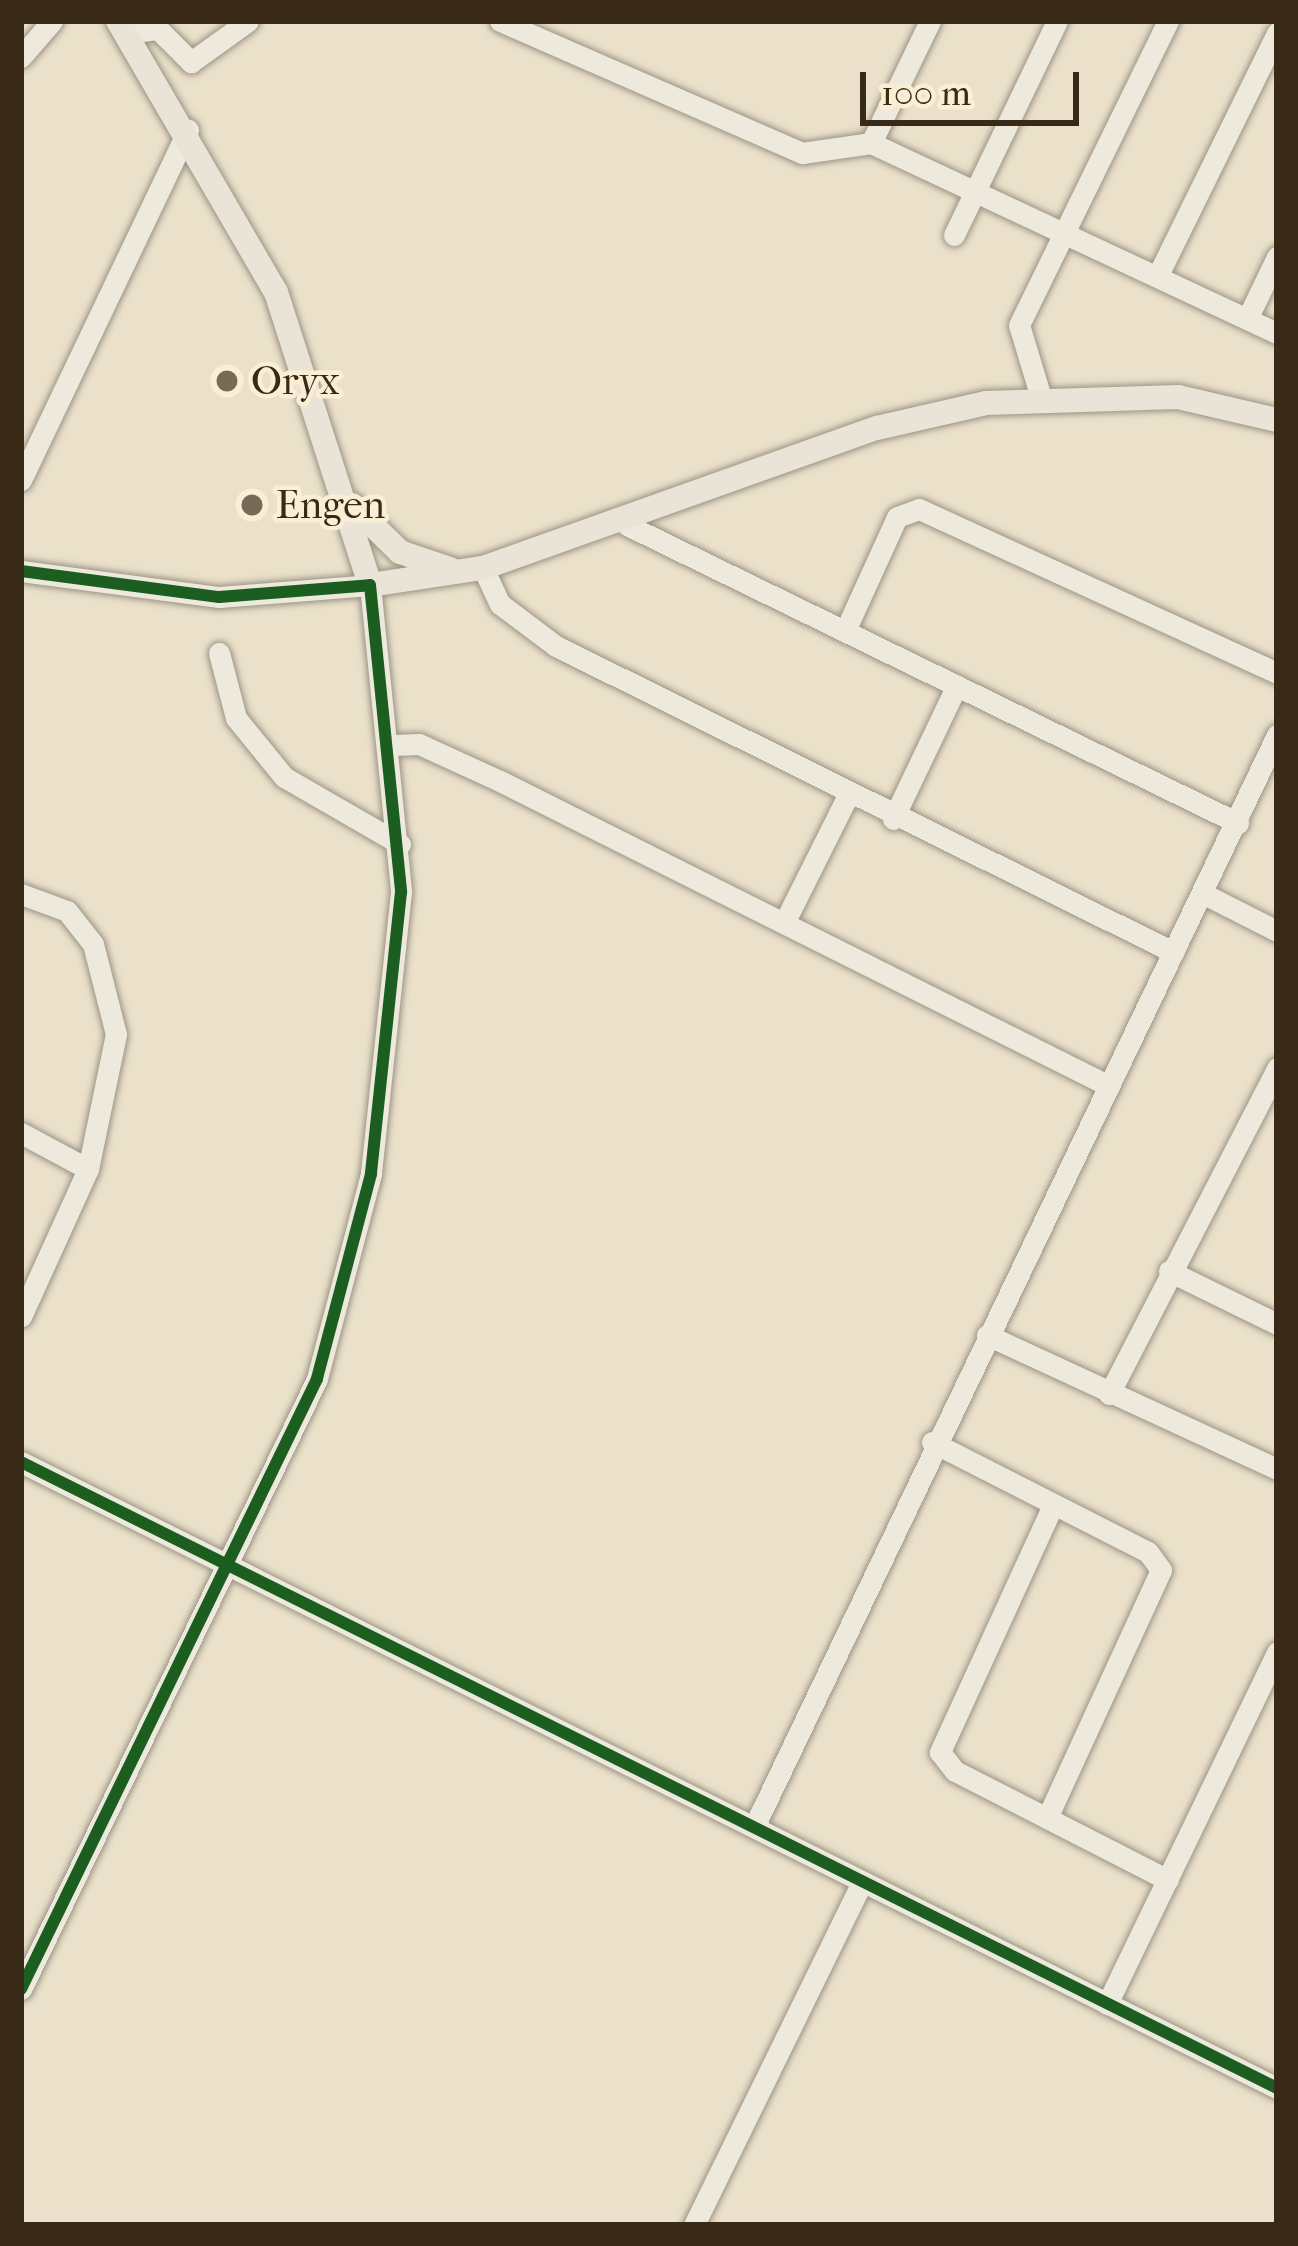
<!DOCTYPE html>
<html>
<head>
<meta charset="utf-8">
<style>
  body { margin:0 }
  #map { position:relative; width:1298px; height:2246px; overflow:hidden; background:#ebe1ca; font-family:"IM FELL French Canon",serif }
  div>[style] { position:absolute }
  .roads { filter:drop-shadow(0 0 3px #9c9586) drop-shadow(0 0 3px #9c9586) }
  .minor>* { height:21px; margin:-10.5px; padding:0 10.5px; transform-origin:10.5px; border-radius:10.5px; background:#eee9dd }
  .major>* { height:24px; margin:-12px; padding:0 12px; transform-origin:12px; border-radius:12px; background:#eae4d8 }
  .cycleway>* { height:12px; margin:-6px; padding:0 6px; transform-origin:6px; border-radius:6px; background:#1b5e20 }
  .dots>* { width:33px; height:33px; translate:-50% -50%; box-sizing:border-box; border:6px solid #faefd4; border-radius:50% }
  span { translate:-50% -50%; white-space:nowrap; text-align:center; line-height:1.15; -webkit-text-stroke:9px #faefd4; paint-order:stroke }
  .poi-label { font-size:39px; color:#392a18 }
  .left { translate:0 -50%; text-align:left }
  .frame { position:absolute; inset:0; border:24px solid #392a18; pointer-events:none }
  .scale { position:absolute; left:860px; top:72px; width:219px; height:54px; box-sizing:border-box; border:6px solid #392a18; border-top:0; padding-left:15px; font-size:36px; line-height:42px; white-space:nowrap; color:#392a18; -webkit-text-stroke:9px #faefd4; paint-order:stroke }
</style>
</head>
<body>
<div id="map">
  <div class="roads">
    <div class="minor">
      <div style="left:500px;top:21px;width:330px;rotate:23.6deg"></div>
      <div style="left:802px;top:153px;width:70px;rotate:-8.2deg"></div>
      <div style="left:871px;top:143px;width:136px;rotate:-64.2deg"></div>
      <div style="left:128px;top:33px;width:30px;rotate:-8deg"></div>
      <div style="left:158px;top:29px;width:47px;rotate:45deg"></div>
      <div style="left:191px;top:62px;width:70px;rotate:-35.7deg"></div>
      <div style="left:21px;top:57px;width:48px;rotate:-49.3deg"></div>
      <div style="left:871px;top:143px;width:448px;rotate:25.1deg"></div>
      <div style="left:954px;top:235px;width:237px;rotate:-64.3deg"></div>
      <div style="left:1158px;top:275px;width:270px;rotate:-63.8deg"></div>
      <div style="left:1248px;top:317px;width:67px;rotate:-64.2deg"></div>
      <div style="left:1042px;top:401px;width:79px;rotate:-106.8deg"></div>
      <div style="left:1019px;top:325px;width:339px;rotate:-63.9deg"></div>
      <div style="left:21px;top:480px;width:388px;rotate:-64.5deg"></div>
      <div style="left:627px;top:525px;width:680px;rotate:26deg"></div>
      <div style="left:483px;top:568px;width:40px;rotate:65deg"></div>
      <div style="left:500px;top:604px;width:70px;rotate:36.9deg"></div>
      <div style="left:556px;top:646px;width:689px;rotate:26.38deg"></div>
      <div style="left:21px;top:571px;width:200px;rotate:7.5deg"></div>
      <div style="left:219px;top:597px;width:151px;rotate:-4.5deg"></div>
      <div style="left:370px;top:585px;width:309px;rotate:84.2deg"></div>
      <div style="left:401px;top:892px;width:284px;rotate:96.1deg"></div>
      <div style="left:371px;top:1174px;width:212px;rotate:104.8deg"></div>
      <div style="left:317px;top:1379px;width:678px;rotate:115.88deg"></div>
      <div style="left:845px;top:631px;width:125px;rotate:-65.5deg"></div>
      <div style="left:897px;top:517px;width:23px;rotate:-20deg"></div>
      <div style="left:919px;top:509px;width:394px;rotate:24.6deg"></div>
      <div style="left:219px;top:653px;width:67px;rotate:75.3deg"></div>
      <div style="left:236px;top:718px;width:76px;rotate:50.9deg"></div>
      <div style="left:284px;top:777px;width:134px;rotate:30deg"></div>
      <div style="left:393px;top:745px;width:26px;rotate:-2deg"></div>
      <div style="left:419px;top:744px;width:89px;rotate:24.6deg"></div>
      <div style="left:500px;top:781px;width:681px;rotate:26.6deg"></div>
      <div style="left:893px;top:819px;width:148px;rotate:-64.5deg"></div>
      <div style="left:1202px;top:893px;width:84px;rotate:26.9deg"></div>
      <div style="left:21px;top:894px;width:49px;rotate:20.3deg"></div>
      <div style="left:67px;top:911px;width:42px;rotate:51.8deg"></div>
      <div style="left:93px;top:944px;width:93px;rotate:75.7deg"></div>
      <div style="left:116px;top:1034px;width:138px;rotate:101.7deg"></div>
      <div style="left:88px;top:1169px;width:162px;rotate:114.4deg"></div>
      <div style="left:785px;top:921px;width:139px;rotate:-63.4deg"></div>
      <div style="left:21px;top:1133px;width:76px;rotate:28.2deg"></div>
      <div style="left:1169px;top:1271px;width:120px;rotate:26.1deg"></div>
      <div style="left:987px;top:1335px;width:319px;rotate:24.8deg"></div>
      <div style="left:1109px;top:1394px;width:367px;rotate:-62.7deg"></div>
      <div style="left:932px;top:1442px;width:242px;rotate:27deg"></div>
      <div style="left:1148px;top:1552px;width:22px;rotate:54deg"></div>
      <div style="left:1161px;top:1570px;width:273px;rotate:114.7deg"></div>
      <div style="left:21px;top:1462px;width:1403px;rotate:26.49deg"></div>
      <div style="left:1053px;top:1505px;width:272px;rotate:114.6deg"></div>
      <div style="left:940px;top:1752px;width:24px;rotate:52deg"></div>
      <div style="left:955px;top:1771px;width:239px;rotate:27.1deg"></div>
      <div style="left:754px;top:1827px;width:1211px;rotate:-64.41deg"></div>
      <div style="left:1107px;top:2004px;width:391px;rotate:-64.2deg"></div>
      <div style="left:694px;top:2225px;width:382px;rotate:-63.9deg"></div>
    </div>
    <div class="major">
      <div style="left:118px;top:21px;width:314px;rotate:59.8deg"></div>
      <div style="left:276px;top:292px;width:308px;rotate:72.2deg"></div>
      <div style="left:370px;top:585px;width:114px;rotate:-8.6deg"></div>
      <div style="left:483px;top:568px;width:418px;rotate:-19.6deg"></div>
      <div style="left:877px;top:428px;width:112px;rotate:-12.9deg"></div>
      <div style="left:986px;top:403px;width:192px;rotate:-1.8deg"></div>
      <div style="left:1178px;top:397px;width:102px;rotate:13.1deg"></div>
      <div style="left:352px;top:505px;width:67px;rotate:44.4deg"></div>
      <div style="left:400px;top:552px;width:53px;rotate:18.8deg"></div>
    </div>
  </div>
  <div class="cycleway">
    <div style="left:21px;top:571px;width:200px;rotate:7.5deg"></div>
    <div style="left:219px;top:597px;width:151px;rotate:-4.5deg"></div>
    <div style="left:370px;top:585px;width:309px;rotate:84.2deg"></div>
    <div style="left:401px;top:892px;width:284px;rotate:96.1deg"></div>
    <div style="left:371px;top:1174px;width:212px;rotate:104.8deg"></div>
    <div style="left:317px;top:1379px;width:678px;rotate:115.88deg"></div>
    <div style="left:21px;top:1462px;width:1403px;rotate:26.49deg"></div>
  </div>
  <div class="dots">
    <div style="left:227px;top:381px;background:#776a56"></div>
    <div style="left:252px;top:505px;background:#776a56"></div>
  </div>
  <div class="poi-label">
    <span class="left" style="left:251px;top:381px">Oryx</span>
    <span class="left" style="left:276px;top:505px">Engen</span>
  </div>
  <div class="frame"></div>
  <div class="scale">100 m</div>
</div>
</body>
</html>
